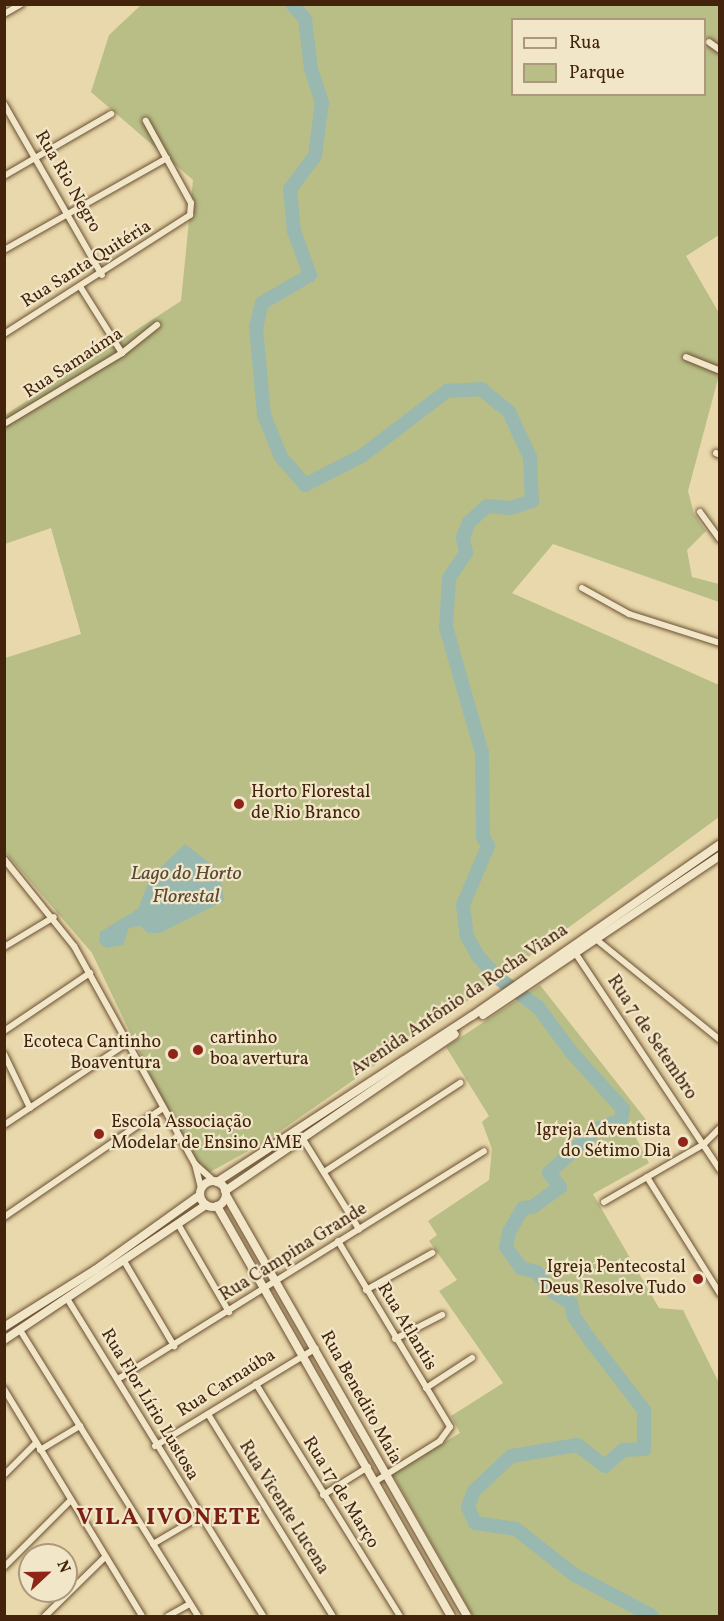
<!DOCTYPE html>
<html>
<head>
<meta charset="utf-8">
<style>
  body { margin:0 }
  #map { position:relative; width:724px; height:1621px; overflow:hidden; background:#e9d8ab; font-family:Vollkorn,serif }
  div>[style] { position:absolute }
  .green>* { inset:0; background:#b9be87 }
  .water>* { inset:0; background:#99b8b0 }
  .river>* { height:14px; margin:-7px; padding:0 7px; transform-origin:7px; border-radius:7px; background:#99b8b0 }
  .roads { filter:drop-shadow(0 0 2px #6c5034) drop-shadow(0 0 2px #6c5034) }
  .minor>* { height:6px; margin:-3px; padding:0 3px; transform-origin:3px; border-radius:3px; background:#f1e6c8 }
  .tertiary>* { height:8px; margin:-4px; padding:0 4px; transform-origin:4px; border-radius:4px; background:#f1e6c8 }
  .secondary>* { height:8px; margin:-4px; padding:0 4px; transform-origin:4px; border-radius:4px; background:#f1e6c8 }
  .secondary>.ring { margin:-4px; padding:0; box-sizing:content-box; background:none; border:8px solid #f1e6c8; border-radius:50% }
  .dots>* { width:16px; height:16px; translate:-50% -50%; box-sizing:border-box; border:3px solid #f1e6c8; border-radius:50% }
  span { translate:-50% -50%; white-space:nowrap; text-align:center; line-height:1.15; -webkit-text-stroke:4.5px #f1e6c8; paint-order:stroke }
  .street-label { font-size:18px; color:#43230c }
  .poi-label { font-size:18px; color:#43230c }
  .left { translate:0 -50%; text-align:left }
  .right { translate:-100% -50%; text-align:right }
  .water-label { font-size:20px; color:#584835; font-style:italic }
  .district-label { font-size:24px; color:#7a1f14; font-weight:700; letter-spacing:1.5px }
  .frame { position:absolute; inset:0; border:6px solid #43230c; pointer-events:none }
  .legend { position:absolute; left:511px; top:18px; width:195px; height:78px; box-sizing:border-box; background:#f1e6c8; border:2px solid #ab987d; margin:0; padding:8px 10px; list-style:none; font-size:18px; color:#43230c }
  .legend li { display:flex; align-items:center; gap:12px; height:30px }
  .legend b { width:30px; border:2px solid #ab987d }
  .north { position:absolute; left:18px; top:1543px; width:60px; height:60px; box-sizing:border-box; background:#f1e6c8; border:2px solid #ab987d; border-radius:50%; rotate:68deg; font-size:16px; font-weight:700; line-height:24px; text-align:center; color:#43230c }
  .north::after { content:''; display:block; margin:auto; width:21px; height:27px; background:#8f2418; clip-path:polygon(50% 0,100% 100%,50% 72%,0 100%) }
</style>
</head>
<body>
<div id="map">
  <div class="green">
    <div style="clip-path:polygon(evenodd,142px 4px,719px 5px,719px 235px,686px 256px,719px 313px,719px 375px,688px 491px,694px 514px,706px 531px,687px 550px,692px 577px,719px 584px,719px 602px,553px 544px,512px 593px,719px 685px,719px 817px,493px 983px,263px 1143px,210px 1172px,202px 1171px,158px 1091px,92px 953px,5px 852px,5px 658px,81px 634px,51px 528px,5px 544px,5px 415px,181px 301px,193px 180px,91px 92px,109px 35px,142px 4px,512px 20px,704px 20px,704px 94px,512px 94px,512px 20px)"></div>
    <div style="clip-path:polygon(540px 985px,651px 1126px,636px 1138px,649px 1163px,593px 1194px,659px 1308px,683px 1310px,719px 1383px,719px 1616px,473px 1616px,392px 1473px,460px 1433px,451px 1416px,503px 1383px,439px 1291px,457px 1280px,429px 1241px,437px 1235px,428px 1221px,489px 1180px,492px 1149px,482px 1122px,489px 1116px,446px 1047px)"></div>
  </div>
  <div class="water">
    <div style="clip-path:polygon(185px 844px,220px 871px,224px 901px,160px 933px,148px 933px,140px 926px,129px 928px,123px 945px,106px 948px,99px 942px,100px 932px,138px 909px,150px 878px)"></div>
  </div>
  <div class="river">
    <div style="left:292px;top:4px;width:20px;rotate:49deg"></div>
    <div style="left:305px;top:19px;width:50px;rotate:83.2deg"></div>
    <div style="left:311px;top:69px;width:35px;rotate:72deg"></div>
    <div style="left:322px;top:102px;width:54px;rotate:97.4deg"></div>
    <div style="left:315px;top:156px;width:41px;rotate:127.1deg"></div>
    <div style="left:290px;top:189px;width:42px;rotate:84.6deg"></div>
    <div style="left:294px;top:231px;width:47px;rotate:70deg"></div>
    <div style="left:310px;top:275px;width:56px;rotate:149.7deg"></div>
    <div style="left:262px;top:303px;width:25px;rotate:104deg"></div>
    <div style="left:256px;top:327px;width:88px;rotate:84.8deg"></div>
    <div style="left:264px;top:415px;width:45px;rotate:68deg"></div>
    <div style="left:281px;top:457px;width:37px;rotate:49deg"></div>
    <div style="left:305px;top:485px;width:65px;rotate:-27.3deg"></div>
    <div style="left:363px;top:455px;width:106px;rotate:-37.3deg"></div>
    <div style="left:447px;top:391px;width:34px;rotate:-3deg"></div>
    <div style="left:481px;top:389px;width:36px;rotate:39deg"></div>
    <div style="left:509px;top:412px;width:50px;rotate:65deg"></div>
    <div style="left:530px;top:457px;width:44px;rotate:87.4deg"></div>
    <div style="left:532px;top:501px;width:23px;rotate:162deg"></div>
    <div style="left:510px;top:508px;width:23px;rotate:-175deg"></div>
    <div style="left:487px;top:506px;width:24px;rotate:138deg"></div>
    <div style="left:469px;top:522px;width:17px;rotate:111deg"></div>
    <div style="left:463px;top:538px;width:15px;rotate:79deg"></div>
    <div style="left:466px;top:553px;width:30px;rotate:124deg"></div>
    <div style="left:449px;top:578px;width:49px;rotate:93.5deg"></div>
    <div style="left:446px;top:627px;width:131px;rotate:74.1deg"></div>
    <div style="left:482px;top:753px;width:84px;rotate:89.3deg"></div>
    <div style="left:483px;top:837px;width:10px;rotate:61deg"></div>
    <div style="left:488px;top:846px;width:64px;rotate:113deg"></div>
    <div style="left:463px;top:905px;width:31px;rotate:83deg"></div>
    <div style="left:467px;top:936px;width:21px;rotate:62deg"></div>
    <div style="left:477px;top:955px;width:31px;rotate:48deg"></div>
    <div style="left:498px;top:978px;width:49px;rotate:35.9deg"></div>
    <div style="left:538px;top:1007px;width:57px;rotate:53.5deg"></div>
    <div style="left:572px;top:1053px;width:76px;rotate:47.7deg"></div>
    <div style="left:623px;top:1109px;width:11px;rotate:100deg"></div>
    <div style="left:621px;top:1120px;width:26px;rotate:159deg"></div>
    <div style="left:597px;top:1129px;width:65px;rotate:137.5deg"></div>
    <div style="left:549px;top:1173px;width:18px;rotate:52deg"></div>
    <div style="left:560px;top:1187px;width:34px;rotate:144deg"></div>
    <div style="left:532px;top:1207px;width:9px;rotate:174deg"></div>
    <div style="left:523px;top:1208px;width:28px;rotate:120deg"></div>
    <div style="left:509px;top:1232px;width:15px;rotate:101deg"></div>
    <div style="left:506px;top:1247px;width:26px;rotate:54deg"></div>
    <div style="left:521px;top:1268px;width:16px;rotate:14deg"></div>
    <div style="left:537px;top:1272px;width:22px;rotate:54deg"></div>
    <div style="left:550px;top:1290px;width:25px;rotate:32deg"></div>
    <div style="left:571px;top:1303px;width:14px;rotate:78deg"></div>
    <div style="left:574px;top:1317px;width:28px;rotate:55deg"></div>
    <div style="left:590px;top:1340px;width:88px;rotate:52.4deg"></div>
    <div style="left:644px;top:1410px;width:39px;rotate:90deg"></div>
    <div style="left:644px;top:1449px;width:21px;rotate:177deg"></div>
    <div style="left:623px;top:1450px;width:24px;rotate:138deg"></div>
    <div style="left:605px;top:1466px;width:35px;rotate:-143deg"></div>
    <div style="left:577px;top:1445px;width:67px;rotate:170.5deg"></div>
    <div style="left:511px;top:1456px;width:51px;rotate:136.6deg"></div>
    <div style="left:474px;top:1491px;width:17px;rotate:111deg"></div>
    <div style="left:468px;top:1507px;width:17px;rotate:66deg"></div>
    <div style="left:475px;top:1523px;width:41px;rotate:8.3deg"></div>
    <div style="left:516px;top:1529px;width:73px;rotate:38.3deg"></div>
    <div style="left:573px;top:1574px;width:89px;rotate:28deg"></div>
  </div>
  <div class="roads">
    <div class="minor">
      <div style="left:4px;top:14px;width:20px;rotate:-30deg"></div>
      <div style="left:709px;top:42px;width:14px;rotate:36deg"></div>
      <div style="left:4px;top:104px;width:197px;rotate:60.2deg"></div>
      <div style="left:4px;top:176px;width:124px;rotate:-30.1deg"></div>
      <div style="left:4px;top:250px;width:187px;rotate:-29.4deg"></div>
      <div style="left:81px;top:288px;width:77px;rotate:57.8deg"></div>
      <div style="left:4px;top:334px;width:221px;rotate:-32.6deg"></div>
      <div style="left:190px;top:215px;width:12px;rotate:-85deg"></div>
      <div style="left:191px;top:203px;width:94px;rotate:-118.8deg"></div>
      <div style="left:686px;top:357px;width:37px;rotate:22deg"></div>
      <div style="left:4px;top:424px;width:138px;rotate:-31deg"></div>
      <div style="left:122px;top:353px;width:45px;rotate:-38.7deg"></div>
      <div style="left:716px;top:453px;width:4px;rotate:27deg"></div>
      <div style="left:700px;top:512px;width:34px;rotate:54deg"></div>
      <div style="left:582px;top:588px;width:54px;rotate:29deg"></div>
      <div style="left:629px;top:614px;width:96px;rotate:17.7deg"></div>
      <div style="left:4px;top:859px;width:112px;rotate:51.2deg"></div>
      <div style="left:74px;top:946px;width:249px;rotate:61deg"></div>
      <div style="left:195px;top:1164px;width:25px;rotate:76deg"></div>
      <div style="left:597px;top:940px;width:159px;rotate:39.1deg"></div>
      <div style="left:4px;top:947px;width:58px;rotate:-31deg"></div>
      <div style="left:576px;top:954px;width:260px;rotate:56.3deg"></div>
      <div style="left:4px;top:1031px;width:104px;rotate:-34deg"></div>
      <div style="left:4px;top:1054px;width:60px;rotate:64.3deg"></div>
      <div style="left:4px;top:1125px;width:148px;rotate:-33.7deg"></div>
      <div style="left:301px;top:1136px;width:110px;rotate:58.1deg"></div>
      <div style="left:195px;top:1164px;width:25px;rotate:42deg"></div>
      <div style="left:324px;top:1172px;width:163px;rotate:-33.2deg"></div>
      <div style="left:647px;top:1177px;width:138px;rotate:58deg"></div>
      <div style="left:604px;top:1202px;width:116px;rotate:-30.1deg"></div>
      <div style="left:704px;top:1144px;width:23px;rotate:-45deg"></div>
      <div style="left:4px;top:1217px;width:191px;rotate:-34.4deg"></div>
      <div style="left:178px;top:1224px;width:102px;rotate:59.9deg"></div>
      <div style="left:338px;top:1241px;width:217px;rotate:58.9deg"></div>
      <div style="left:450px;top:1427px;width:17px;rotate:126deg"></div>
      <div style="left:440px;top:1441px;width:75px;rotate:148deg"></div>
      <div style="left:124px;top:1261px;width:99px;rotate:59.5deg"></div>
      <div style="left:366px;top:1290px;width:76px;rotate:-29.3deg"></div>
      <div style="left:68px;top:1300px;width:371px;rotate:58.3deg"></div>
      <div style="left:20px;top:1330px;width:337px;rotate:58.1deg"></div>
      <div style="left:395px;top:1339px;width:53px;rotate:-27.1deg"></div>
      <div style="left:118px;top:1379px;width:431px;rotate:-31.9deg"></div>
      <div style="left:256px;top:1384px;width:273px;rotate:58.2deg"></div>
      <div style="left:426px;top:1388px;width:55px;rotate:-33.1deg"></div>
      <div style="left:4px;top:1389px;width:266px;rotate:58.7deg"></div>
      <div style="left:208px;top:1414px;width:238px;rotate:58.3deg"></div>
      <div style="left:155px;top:1446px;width:188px;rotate:-31.3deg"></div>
      <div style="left:40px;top:1450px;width:47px;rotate:-31deg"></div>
      <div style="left:4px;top:1475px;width:45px;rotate:-45deg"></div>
      <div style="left:323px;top:1495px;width:53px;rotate:-31.9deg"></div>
      <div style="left:153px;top:1544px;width:53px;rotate:-30.4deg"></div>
      <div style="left:4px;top:1567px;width:93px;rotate:-45deg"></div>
      <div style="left:45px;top:1616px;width:84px;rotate:-44.5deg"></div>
      <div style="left:168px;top:1616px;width:25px;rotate:-29deg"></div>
    </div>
    <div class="tertiary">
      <div style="left:226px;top:1195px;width:485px;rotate:60.2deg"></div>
      <div style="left:217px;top:1206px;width:472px;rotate:60.3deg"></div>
    </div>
    <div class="secondary">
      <div style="left:483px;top:1015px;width:285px;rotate:-33.9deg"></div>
      <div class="ring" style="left:200px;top:1181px;width:18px;height:18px"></div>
      <div style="left:217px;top:1182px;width:304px;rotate:-33.1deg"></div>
      <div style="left:472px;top:1016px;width:302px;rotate:-34.7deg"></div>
      <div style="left:225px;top:1191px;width:278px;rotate:-34.3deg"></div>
      <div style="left:4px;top:1327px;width:107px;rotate:-32.1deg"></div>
      <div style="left:95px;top:1270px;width:129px;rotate:-35.5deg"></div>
      <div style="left:4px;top:1340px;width:243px;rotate:-33.8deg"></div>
    </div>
  </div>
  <div class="dots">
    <div style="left:239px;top:804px;background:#8f2418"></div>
    <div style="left:198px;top:1050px;background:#8f2418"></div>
    <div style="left:173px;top:1054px;background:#8f2418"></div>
    <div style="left:99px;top:1134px;background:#8f2418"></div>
    <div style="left:683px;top:1142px;background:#8f2418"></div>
    <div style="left:698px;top:1279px;background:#8f2418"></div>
  </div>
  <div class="street-label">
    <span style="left:67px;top:182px;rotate:60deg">Rua Rio Negro</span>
    <span style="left:87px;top:265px;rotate:-32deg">Rua Santa Quitéria</span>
    <span style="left:74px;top:364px;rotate:-33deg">Rua Samaúma</span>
    <span style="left:460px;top:1001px;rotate:-34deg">Avenida Antônio da Rocha Viana</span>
    <span style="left:651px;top:1038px;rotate:56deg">Rua 7 de Setembro</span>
    <span style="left:294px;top:1253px;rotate:-32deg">Rua Campina Grande</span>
    <span style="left:406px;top:1327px;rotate:59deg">Rua Atlantis</span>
    <span style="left:227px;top:1384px;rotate:-32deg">Rua Carnaúba</span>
    <span style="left:360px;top:1398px;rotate:61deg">Rua Benedito Maia</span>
    <span style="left:149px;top:1405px;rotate:59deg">Rua Flor Lírio Lustosa</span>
    <span style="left:340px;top:1493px;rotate:58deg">Rua 17 de Março</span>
    <span style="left:283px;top:1508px;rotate:58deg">Rua Vicente Lucena</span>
  </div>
  <div class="poi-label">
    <span class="left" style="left:251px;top:804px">Horto Florestal<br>de Rio Branco</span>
    <span class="left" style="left:210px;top:1050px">cartinho<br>boa avertura</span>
    <span class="right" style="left:161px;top:1054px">Ecoteca Cantinho<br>Boaventura</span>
    <span class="left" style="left:111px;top:1134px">Escola Associação<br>Modelar de Ensino AME</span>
    <span class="right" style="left:671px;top:1142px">Igreja Adventista<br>do Sétimo Dia</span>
    <span class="right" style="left:686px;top:1279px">Igreja Pentecostal<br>Deus Resolve Tudo</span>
  </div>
  <div class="water-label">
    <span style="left:186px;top:886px">Lago do Horto<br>Florestal</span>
  </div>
  <div class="district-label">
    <span style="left:169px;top:1519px">VILA IVONETE</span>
  </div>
  <div class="frame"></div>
  <ul class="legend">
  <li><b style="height:8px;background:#f1e6c8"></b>Rua</li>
  <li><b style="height:16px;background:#b9be87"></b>Parque</li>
  </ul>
  <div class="north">N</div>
</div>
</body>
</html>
